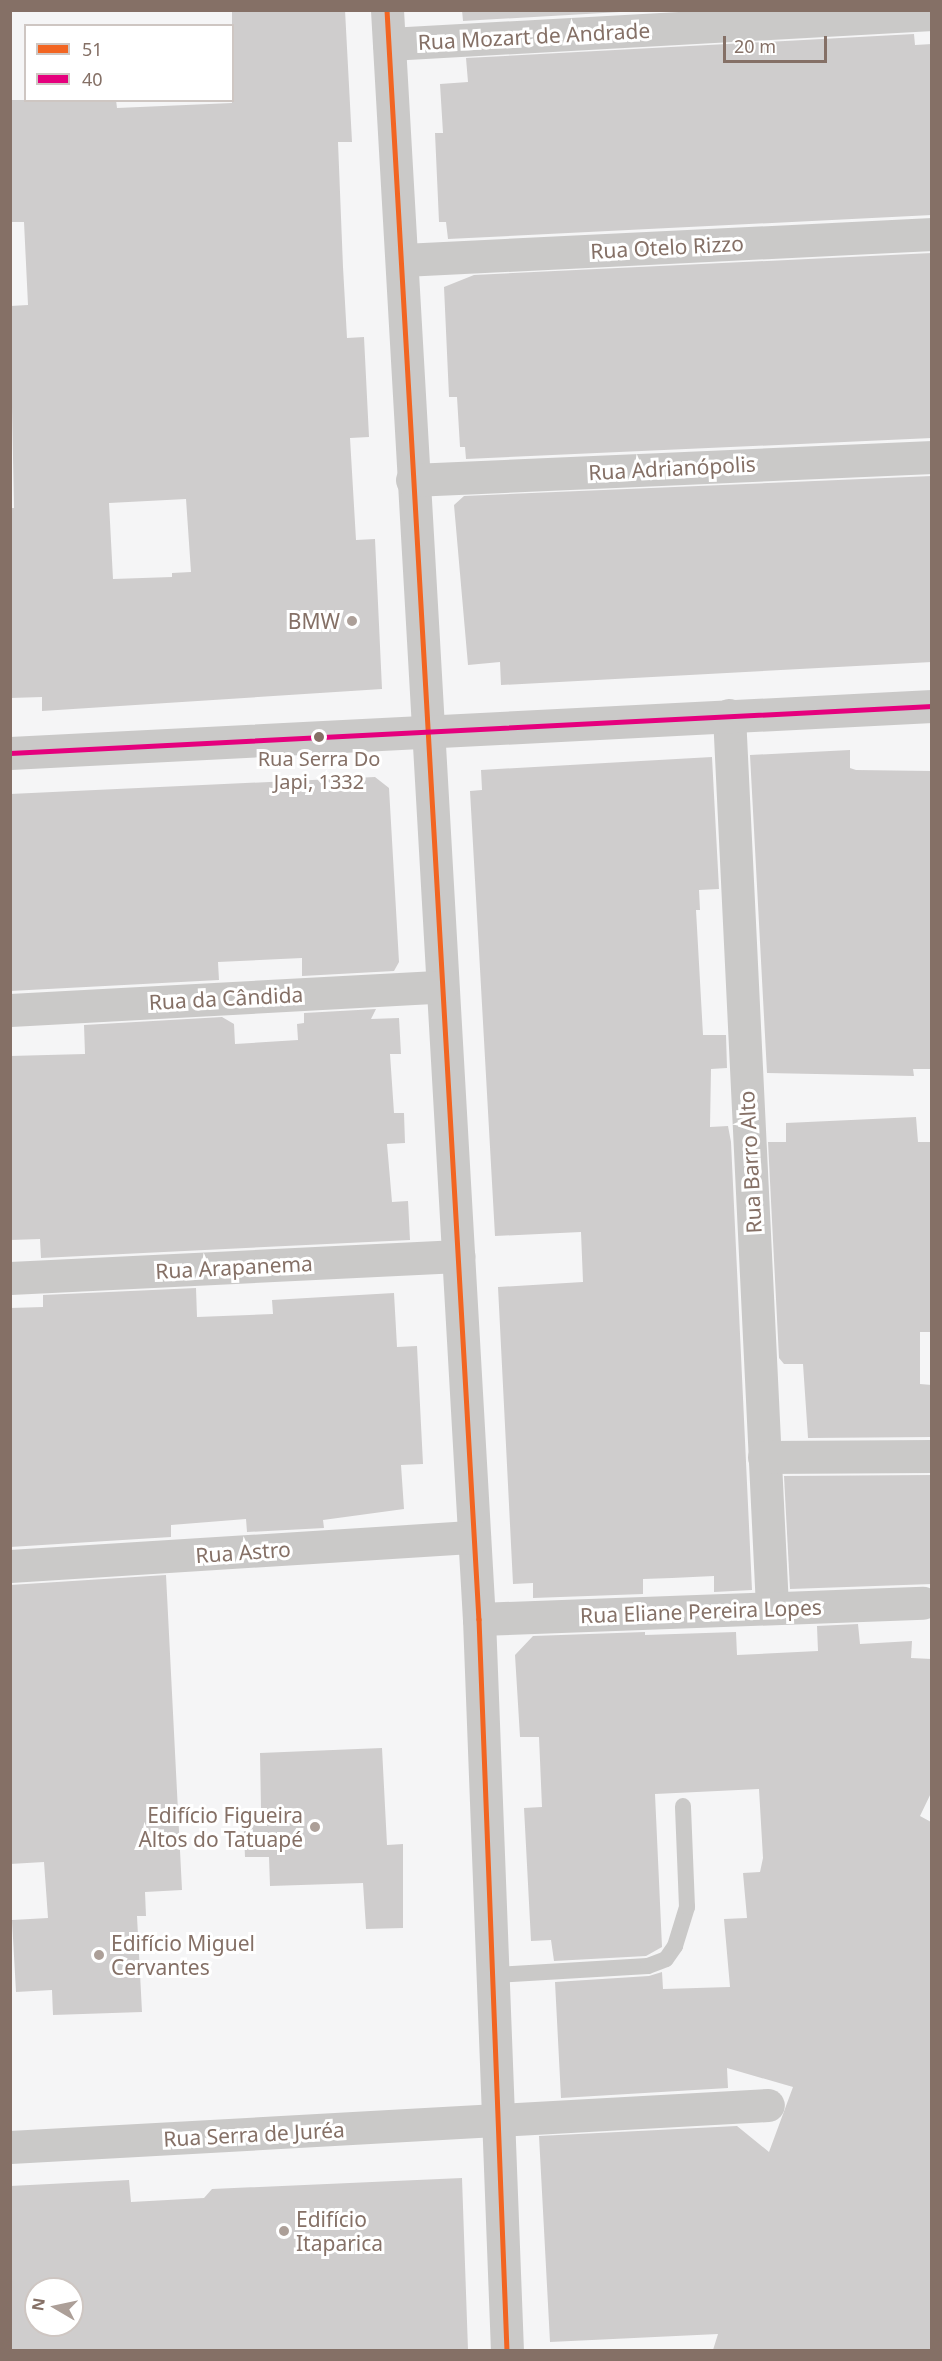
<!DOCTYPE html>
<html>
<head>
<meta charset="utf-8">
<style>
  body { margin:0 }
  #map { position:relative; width:942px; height:2361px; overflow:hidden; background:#f5f5f6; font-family:"Noto Sans",sans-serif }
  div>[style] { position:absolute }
  .building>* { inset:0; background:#cfcdcd }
  .service>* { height:16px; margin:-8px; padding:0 8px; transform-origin:8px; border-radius:8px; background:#cac9c8 }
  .minor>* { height:33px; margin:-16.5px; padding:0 16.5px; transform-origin:16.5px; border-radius:16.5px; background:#cac9c8 }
  .bus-1>* { height:4.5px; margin:-2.25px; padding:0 2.25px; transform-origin:2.25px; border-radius:2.25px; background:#f26522 }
  .bus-2>* { height:4.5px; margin:-2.25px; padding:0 2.25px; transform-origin:2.25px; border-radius:2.25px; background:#e5007d }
  .dots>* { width:16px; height:16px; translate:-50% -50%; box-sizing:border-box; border:3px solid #fff; border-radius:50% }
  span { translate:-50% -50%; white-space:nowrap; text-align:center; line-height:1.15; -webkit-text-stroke:6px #fff; paint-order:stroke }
  .bus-label { font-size:20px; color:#857066 }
  .street-label { font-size:21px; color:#857066 }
  .poi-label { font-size:21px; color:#857066 }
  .right { translate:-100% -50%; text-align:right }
  .left { translate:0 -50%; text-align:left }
  .frame { position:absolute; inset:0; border:12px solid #857066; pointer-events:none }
  .legend { position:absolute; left:24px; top:24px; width:210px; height:78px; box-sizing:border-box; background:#fff; border:2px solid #cec6c2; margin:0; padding:8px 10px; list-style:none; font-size:18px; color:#857066 }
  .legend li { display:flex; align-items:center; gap:12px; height:30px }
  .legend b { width:30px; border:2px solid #cec6c2 }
  .north { position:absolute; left:24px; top:2277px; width:60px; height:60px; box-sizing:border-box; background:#fff; border:2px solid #cec6c2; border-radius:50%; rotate:279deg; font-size:16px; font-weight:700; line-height:24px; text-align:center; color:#857066 }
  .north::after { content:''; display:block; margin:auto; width:21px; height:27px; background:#ac9f98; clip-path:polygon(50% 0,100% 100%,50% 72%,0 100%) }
  .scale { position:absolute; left:723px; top:36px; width:104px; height:27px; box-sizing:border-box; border:3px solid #857066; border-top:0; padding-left:8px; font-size:18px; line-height:21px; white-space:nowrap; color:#857066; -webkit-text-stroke:4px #fff; paint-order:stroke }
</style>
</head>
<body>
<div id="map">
  <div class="building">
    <div style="clip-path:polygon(evenodd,232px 10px,345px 10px,352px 142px,338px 142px,343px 267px,347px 338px,364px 337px,369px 437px,350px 438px,356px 540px,375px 539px,382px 689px,42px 711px,42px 697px,10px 698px,10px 508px,14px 508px,10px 306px,28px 305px,24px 222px,10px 222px,10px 100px,116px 100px,117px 108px,232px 103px,232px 10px,186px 499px,191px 572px,172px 573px,172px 577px,113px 579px,109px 503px,186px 499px)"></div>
    <div style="clip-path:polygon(462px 10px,655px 10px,463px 21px)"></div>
    <div style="clip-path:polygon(914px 34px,915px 45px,932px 44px,932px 215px,448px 239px,446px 222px,439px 222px,435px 133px,443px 133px,440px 84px,468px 82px,466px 58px)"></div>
    <div style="clip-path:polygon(932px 253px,932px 438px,466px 459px,465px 447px,460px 447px,457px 397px,449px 397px,444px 287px,474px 275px)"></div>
    <div style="clip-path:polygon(932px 476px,932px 662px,501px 685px,500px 662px,468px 665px,454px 505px,464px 496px)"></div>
    <div style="clip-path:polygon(850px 750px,850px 768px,856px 770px,932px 771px,932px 1069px,913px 1069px,914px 1076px,767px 1073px,750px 755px)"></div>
    <div style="clip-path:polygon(712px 757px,719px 889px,699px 890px,700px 910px,696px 910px,703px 1035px,726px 1035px,727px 1068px,711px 1069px,710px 1127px,728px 1126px,731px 1142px,752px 1590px,714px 1592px,714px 1576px,672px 1578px,643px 1579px,643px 1594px,533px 1598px,533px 1583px,513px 1584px,498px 1287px,583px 1282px,581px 1232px,495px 1236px,470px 791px,482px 790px,481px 770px)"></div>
    <div style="clip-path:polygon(375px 777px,389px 788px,399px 962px,394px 971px,302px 976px,302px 958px,218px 962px,219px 980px,10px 991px,10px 794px)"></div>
    <div style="clip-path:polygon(376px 1009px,371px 1019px,399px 1018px,401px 1054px,390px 1054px,394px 1113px,404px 1113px,405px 1143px,387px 1144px,392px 1202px,408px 1201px,410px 1240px,41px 1258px,40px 1239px,10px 1240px,10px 1056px,85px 1054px,84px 1025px,222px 1017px,234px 1024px,235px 1044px,298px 1040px,297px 1024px,304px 1023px,304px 1013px)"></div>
    <div style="clip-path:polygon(916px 1117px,918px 1142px,932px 1142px,932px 1332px,920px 1332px,920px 1384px,932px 1385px,932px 1437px,808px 1438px,803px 1364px,784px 1364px,779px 1358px,768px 1142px,786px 1142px,786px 1123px)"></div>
    <div style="clip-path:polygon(196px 1288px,197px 1317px,273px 1314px,272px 1300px,394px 1293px,397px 1347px,417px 1346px,423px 1464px,401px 1465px,404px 1509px,323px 1520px,324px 1528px,247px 1532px,246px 1519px,171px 1525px,171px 1537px,10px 1547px,10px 1308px,43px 1307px,43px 1295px)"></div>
    <div style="clip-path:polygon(932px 1475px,932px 1584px,790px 1589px,784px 1476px)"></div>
    <div style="clip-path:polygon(166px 1575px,182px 1890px,145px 1892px,146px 1916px,137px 1916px,142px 2012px,53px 2015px,52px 1990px,16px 1992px,12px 1920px,48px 1918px,44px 1862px,10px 1864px,10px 1585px)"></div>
    <div style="clip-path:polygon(858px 1624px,860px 1644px,912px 1641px,911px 1658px,932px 1659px,932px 1791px,920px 1816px,931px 1822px,932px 2350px,713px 2350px,718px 2334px,550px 2342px,539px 2136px,737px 2126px,769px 2152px,793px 2087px,727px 2068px,728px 2088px,561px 2098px,555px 1982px,649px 1976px,662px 1972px,663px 1989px,730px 1987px,724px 1919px,747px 1918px,743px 1873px,760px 1872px,763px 1858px,759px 1789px,655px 1794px,662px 1947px,646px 1956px,554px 1961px,551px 1940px,531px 1941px,524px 1808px,542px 1807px,539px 1737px,520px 1737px,515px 1655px,533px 1636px,645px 1632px,645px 1635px,736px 1632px,737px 1655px,818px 1651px,817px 1626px)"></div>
    <div style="clip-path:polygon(382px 1748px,387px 1845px,403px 1844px,403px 1928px,366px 1929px,363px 1883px,270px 1886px,269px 1857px,245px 1857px,243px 1810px,261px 1808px,260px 1753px)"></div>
    <div style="clip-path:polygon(evenodd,462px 2178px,468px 2350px,10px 2350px,10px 2186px,129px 2180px,131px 2202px,204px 2198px,212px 2189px,462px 2178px,36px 2289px,72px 2289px,72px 2325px,36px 2325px,36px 2289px)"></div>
  </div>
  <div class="service">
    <div style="left:495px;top:1975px;width:153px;rotate:-3.4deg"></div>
    <div style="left:648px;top:1966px;width:19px;rotate:-21deg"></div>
    <div style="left:666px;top:1959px;width:16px;rotate:-55deg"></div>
    <div style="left:675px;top:1946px;width:41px;rotate:-72.9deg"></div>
    <div style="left:687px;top:1907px;width:101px;rotate:-92.3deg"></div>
  </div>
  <div class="minor">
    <div style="left:387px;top:10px;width:1612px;rotate:86.73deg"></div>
    <div style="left:479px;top:1619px;width:732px;rotate:87.81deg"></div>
    <div style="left:389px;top:44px;width:544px;rotate:-3.16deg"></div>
    <div style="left:403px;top:260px;width:530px;rotate:-2.81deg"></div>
    <div style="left:412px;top:480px;width:521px;rotate:-2.53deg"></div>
    <div style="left:729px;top:715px;width:894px;rotate:87.24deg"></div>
    <div style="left:10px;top:753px;width:923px;rotate:-2.92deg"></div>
    <div style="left:10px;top:1010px;width:432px;rotate:-3.1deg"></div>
    <div style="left:10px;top:1278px;width:449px;rotate:-2.8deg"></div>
    <div style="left:764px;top:1457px;width:168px;rotate:-0.3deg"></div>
    <div style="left:10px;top:1566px;width:465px;rotate:-3.6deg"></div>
    <div style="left:479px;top:1619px;width:444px;rotate:-2.1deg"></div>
    <div style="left:10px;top:2147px;width:759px;rotate:-3.17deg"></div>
  </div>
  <div class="bus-1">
    <div style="left:387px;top:10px;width:1612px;rotate:86.73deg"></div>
    <div style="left:479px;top:1619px;width:732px;rotate:87.81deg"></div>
  </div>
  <div class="bus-2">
    <div style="left:10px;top:753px;width:923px;rotate:-2.92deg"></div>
  </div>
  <div class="dots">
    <div style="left:352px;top:621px;background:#ac9f98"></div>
    <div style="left:319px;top:737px;background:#857066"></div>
    <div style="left:315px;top:1827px;background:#ac9f98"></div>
    <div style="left:99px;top:1955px;background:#ac9f98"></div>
    <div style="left:284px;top:2231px;background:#ac9f98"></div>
  </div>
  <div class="bus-label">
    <span style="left:319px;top:770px">Rua Serra Do<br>Japi, 1332</span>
  </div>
  <div class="street-label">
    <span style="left:534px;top:36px;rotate:-3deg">Rua Mozart de Andrade</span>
    <span style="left:667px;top:247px;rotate:-3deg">Rua Otelo Rizzo</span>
    <span style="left:672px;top:468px;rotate:-3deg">Rua Adrianópolis</span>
    <span style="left:226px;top:998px;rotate:-3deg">Rua da Cândida</span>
    <span style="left:750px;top:1162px;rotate:-93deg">Rua Barro Alto</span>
    <span style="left:234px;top:1267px;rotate:-3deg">Rua Arapanema</span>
    <span style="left:243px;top:1552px;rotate:-4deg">Rua Astro</span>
    <span style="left:701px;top:1611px;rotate:-2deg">Rua Eliane Pereira Lopes</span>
    <span style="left:254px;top:2134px;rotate:-3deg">Rua Serra de Juréa</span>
  </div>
  <div class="poi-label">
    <span class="right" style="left:340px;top:621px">BMW</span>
    <span class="right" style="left:303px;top:1827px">Edifício Figueira<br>Altos do Tatuapé</span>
    <span class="left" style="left:111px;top:1955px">Edifício Miguel<br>Cervantes</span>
    <span class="left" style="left:296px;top:2231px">Edifício<br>Itaparica</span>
  </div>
  <div class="frame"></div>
  <ul class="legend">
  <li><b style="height:8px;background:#f26522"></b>51</li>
  <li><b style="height:8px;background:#e5007d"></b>40</li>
  </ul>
  <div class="north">N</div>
  <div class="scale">20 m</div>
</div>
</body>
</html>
